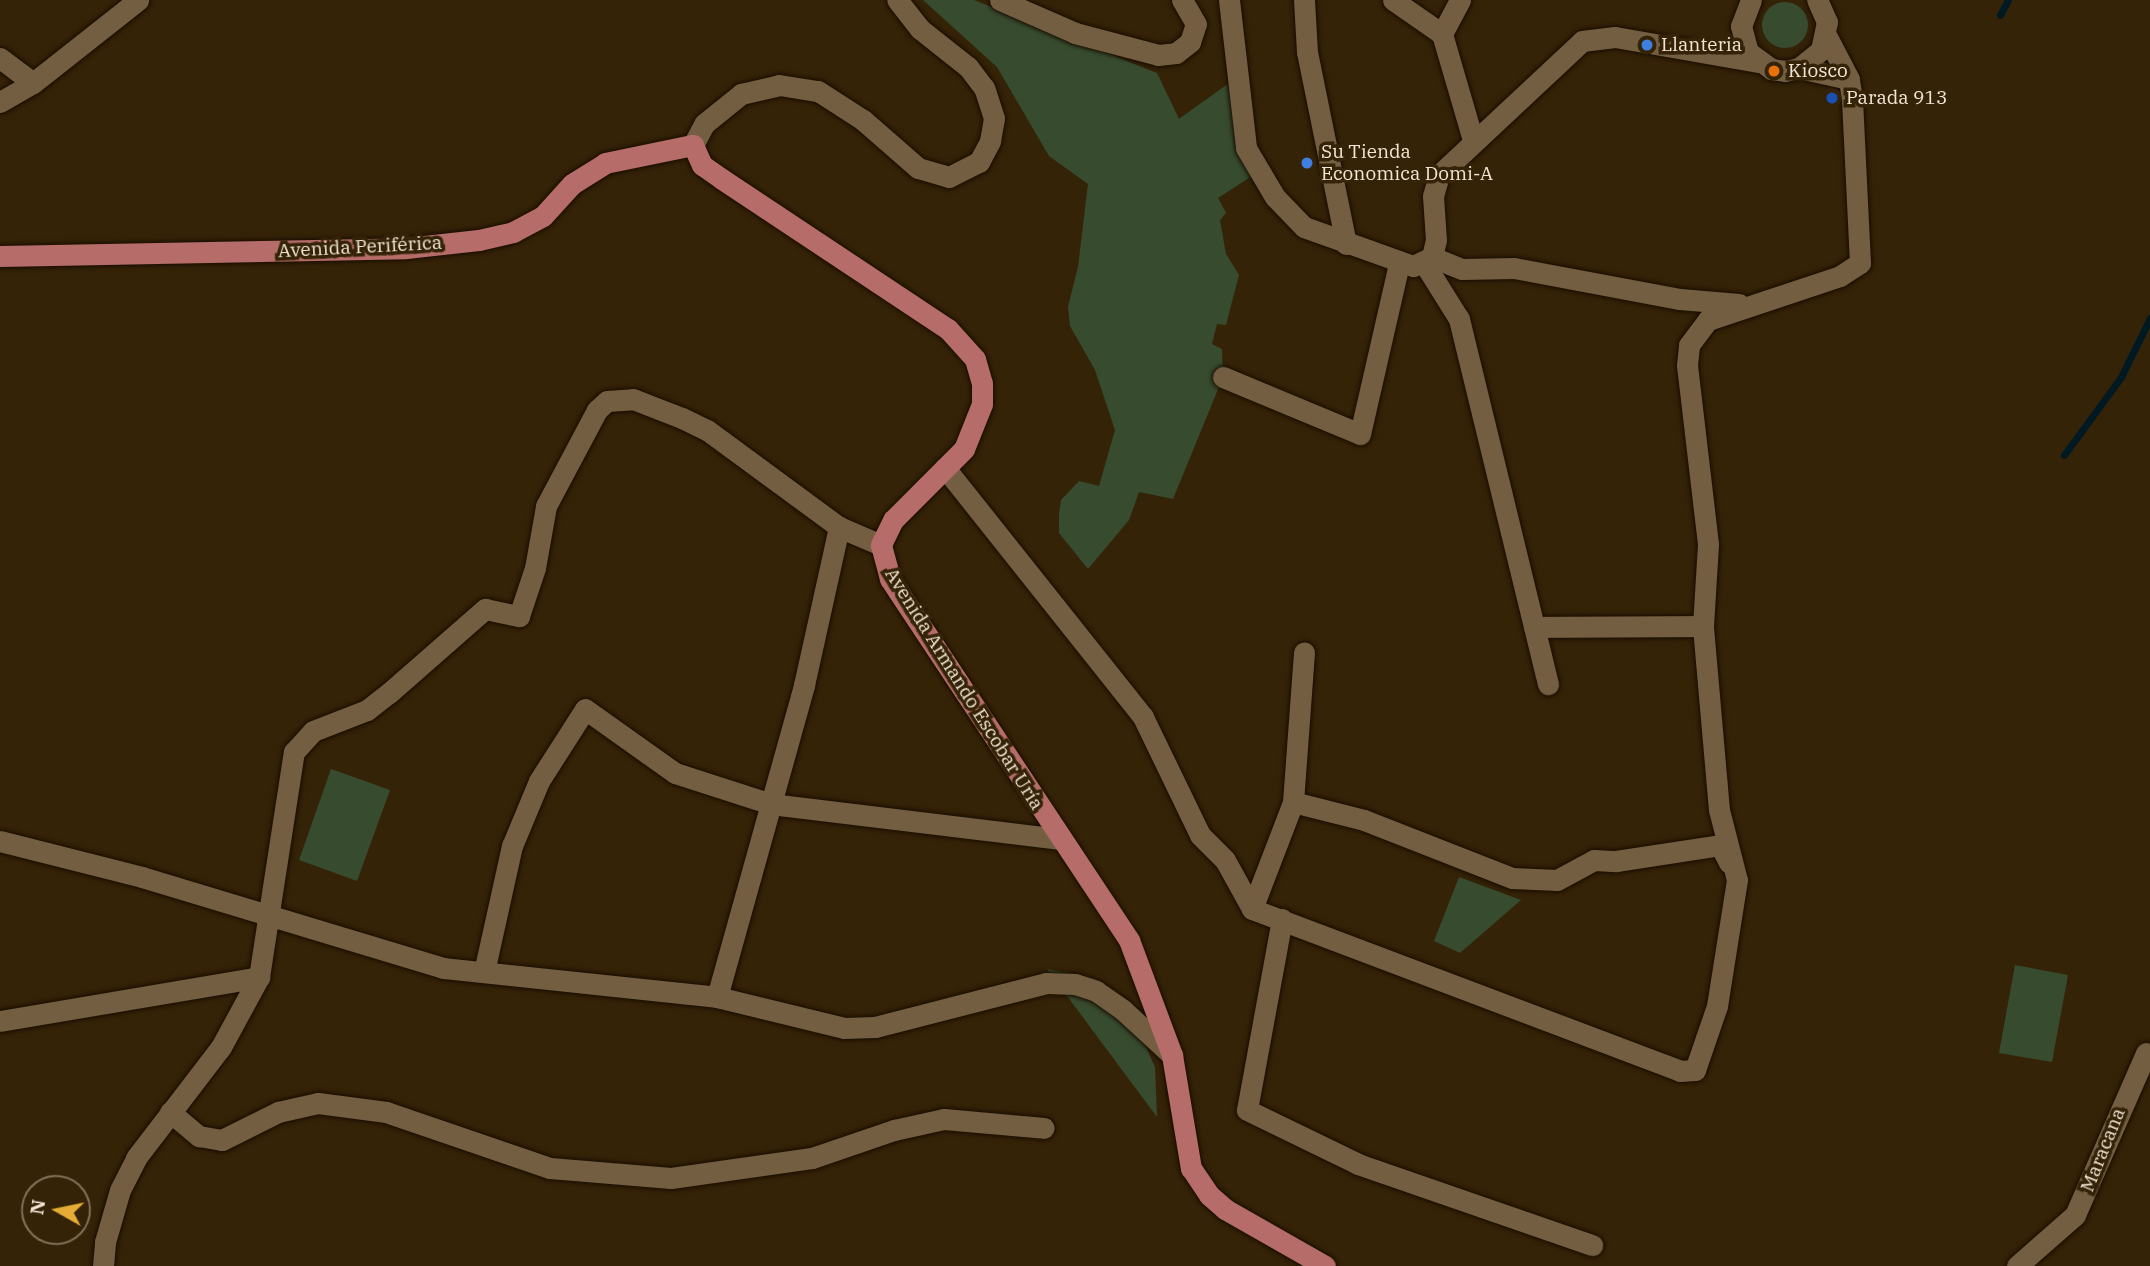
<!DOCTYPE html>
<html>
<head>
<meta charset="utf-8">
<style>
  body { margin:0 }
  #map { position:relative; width:2150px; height:1266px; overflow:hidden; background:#352307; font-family:"IBM Plex Serif",serif }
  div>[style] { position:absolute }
  .green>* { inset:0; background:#374c2f }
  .round { border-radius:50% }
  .stream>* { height:7px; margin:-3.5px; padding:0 3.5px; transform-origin:3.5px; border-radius:3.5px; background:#001923 }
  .roads { filter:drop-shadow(0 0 2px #190d00) drop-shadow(0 0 2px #190d00) }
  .minor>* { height:21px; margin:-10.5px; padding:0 10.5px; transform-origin:10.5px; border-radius:10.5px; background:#735e42 }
  .major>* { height:21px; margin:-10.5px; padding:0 10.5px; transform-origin:10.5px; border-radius:10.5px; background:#b66c68 }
  .dots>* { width:19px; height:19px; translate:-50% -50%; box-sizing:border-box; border:4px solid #352307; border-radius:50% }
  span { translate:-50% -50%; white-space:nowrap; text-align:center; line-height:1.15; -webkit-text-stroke:7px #352307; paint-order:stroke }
  .poi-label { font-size:19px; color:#f1e5d5 }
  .left { translate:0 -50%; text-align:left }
  .street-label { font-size:19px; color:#f1e5d5 }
  .north { position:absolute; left:21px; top:1175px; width:70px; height:70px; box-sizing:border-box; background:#352307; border:2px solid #807159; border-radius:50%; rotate:279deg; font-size:19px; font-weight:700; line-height:28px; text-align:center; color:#f1e5d5 }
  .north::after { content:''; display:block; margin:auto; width:24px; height:32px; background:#e5ad35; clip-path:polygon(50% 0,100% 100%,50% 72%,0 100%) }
</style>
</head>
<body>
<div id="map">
  <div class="green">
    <div style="clip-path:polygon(923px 0,974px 0,1157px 73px,1179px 119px,1229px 83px,1252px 176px,1218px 198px,1226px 213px,1220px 220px,1226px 254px,1239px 275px,1226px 325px,1217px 324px,1212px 344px,1222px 349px,1223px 377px,1173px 499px,1139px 492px,1129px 520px,1088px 569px,1059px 533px,1059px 514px,1061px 500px,1079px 481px,1099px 486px,1115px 430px,1095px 370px,1070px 326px,1068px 307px,1078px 267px,1088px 184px,1049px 156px,997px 67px)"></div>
    <div class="round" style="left:1762px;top:2px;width:46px;height:46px"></div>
    <div style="clip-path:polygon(331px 769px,390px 790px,357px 881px,299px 860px)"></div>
    <div style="clip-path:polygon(1459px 877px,1521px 900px,1460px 953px,1434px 941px)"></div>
    <div style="clip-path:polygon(2015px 965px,2068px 975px,2052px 1062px,1999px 1053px)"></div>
    <div style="clip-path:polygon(1047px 969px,1094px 978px,1132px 1015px,1155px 1067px,1157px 1117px)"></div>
  </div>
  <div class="stream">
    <div style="left:2000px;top:15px;width:17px;rotate:-62deg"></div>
    <div style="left:2064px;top:455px;width:97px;rotate:-53.8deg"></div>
    <div style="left:2121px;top:377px;width:66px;rotate:-63.8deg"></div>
  </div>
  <div class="roads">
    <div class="minor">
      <div style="left:1000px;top:0;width:82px;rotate:23.7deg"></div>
      <div style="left:1075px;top:33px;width:86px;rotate:14.8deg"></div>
      <div style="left:1158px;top:55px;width:18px;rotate:-6deg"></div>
      <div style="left:1176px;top:53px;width:18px;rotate:-38deg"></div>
      <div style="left:1190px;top:42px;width:19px;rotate:-72deg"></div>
      <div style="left:1196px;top:24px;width:28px;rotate:-120deg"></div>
      <div style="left:1229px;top:0;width:149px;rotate:83.4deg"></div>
      <div style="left:1246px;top:148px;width:57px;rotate:59.4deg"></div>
      <div style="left:1275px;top:197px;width:42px;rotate:46deg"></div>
      <div style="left:1304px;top:227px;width:116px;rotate:19.7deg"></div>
      <div style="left:1413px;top:266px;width:21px;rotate:-25deg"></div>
      <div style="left:1432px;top:257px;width:17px;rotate:-77deg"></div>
      <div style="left:1436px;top:240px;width:44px;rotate:-93.9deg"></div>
      <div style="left:1433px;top:196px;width:22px;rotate:-74deg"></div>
      <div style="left:1439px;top:175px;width:196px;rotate:-43.1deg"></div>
      <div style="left:1582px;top:41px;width:33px;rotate:-7deg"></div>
      <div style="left:1615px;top:37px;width:145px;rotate:9.9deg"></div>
      <div style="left:1304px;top:0;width:52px;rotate:86.7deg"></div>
      <div style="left:1307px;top:52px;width:196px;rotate:78.5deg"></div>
      <div style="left:1393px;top:0;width:60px;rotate:34.8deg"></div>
      <div style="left:1460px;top:0;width:38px;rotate:118deg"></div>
      <div style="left:1442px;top:34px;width:110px;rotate:73.7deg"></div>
      <div style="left:1751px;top:0;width:28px;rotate:111deg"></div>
      <div style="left:1741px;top:26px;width:27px;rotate:75deg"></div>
      <div style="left:1748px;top:52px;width:29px;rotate:36deg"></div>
      <div style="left:1771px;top:69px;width:14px;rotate:8deg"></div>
      <div style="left:1785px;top:71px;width:14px;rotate:-12deg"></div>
      <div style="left:1799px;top:68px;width:28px;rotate:-39deg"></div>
      <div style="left:1821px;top:50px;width:29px;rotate:-78deg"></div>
      <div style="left:1827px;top:22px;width:24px;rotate:-114deg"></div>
      <div style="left:0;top:58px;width:41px;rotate:37.1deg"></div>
      <div style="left:1799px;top:68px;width:51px;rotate:12.4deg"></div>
      <div style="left:0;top:102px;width:38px;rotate:-30deg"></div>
      <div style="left:33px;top:83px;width:134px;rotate:-38.3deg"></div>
      <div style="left:693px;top:145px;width:24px;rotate:-62deg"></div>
      <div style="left:704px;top:124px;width:48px;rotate:-39deg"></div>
      <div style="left:741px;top:94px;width:39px;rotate:-13deg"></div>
      <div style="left:779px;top:85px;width:39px;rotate:9deg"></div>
      <div style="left:818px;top:91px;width:54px;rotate:32.8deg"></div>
      <div style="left:863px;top:120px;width:73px;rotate:41.1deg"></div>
      <div style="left:918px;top:168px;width:32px;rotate:16deg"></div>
      <div style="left:949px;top:177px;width:34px;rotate:-27deg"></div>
      <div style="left:979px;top:162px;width:24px;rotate:-62deg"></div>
      <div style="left:990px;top:141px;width:23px;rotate:-80deg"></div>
      <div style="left:994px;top:118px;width:32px;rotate:-108deg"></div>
      <div style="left:984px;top:88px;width:26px;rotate:-127deg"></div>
      <div style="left:968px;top:67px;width:61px;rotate:-141.6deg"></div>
      <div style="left:920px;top:29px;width:37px;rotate:-128deg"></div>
      <div style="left:1432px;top:257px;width:32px;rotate:22deg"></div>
      <div style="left:1462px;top:269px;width:52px;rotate:-1.1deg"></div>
      <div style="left:1514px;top:268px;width:169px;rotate:10.6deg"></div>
      <div style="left:1680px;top:299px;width:59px;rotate:4.8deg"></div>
      <div style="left:1424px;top:263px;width:66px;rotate:58deg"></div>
      <div style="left:1459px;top:319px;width:376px;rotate:76.3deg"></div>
      <div style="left:1223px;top:377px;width:148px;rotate:22.6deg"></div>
      <div style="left:1360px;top:434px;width:174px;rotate:-77.1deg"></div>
      <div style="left:945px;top:468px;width:318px;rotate:51.5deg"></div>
      <div style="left:1143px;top:717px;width:131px;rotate:64.2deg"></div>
      <div style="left:1200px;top:835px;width:35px;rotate:45deg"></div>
      <div style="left:1225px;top:860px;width:56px;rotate:61.1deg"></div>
      <div style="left:1252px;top:909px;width:458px;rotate:20.7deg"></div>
      <div style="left:1680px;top:1071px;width:15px;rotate:-4deg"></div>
      <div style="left:1695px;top:1070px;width:68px;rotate:-71deg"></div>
      <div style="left:1717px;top:1006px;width:128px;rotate:-81deg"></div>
      <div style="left:1737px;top:880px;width:72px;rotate:-104.4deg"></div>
      <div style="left:1719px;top:810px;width:185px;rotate:-95deg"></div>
      <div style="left:1703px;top:626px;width:82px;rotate:-86.5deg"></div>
      <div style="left:1708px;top:544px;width:180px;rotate:-96.7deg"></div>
      <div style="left:1687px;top:365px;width:20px;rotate:-84deg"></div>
      <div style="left:1689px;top:345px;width:31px;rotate:-53deg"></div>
      <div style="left:1708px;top:320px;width:139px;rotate:-18.4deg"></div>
      <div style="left:1840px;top:276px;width:24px;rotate:-33deg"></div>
      <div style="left:1860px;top:263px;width:164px;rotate:-92.8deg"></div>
      <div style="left:1852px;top:99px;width:20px;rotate:-99deg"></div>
      <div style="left:1849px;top:79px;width:47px;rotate:-117.6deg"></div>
      <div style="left:1534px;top:627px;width:169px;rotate:-0.3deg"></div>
      <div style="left:1293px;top:802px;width:73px;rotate:14.2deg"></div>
      <div style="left:1364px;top:820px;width:159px;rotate:21.4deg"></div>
      <div style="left:1512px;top:878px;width:45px;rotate:2.5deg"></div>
      <div style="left:1557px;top:880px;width:42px;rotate:-28.4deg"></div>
      <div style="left:1594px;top:860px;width:22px;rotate:3deg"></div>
      <div style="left:1616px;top:861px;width:105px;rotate:-8.7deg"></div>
      <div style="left:1720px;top:845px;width:20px;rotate:63deg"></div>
      <div style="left:0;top:841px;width:146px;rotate:14.2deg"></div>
      <div style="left:142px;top:877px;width:314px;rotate:16.8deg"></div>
      <div style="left:443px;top:968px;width:276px;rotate:6deg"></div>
      <div style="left:717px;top:997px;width:131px;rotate:13.7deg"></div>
      <div style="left:844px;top:1028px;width:31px;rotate:-2deg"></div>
      <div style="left:875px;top:1027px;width:177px;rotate:-14.4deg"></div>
      <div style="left:1046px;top:983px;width:29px;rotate:2deg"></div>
      <div style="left:1075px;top:984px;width:22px;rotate:18deg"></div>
      <div style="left:1096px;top:991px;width:33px;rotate:35deg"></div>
      <div style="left:1123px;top:1010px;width:67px;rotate:42.6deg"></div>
      <div style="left:1252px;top:909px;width:115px;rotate:-69deg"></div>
      <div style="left:1293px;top:802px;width:150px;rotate:-85.8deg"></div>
      <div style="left:1282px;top:919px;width:194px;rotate:100.4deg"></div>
      <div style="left:1247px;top:1110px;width:123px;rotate:25.9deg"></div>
      <div style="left:1358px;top:1164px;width:248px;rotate:19.1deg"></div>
      <div style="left:484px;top:972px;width:129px;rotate:-77.5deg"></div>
      <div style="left:512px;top:846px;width:70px;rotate:-67.4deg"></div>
      <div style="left:539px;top:781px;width:85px;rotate:-57.4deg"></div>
      <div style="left:585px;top:709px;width:110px;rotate:35.4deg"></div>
      <div style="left:675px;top:773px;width:101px;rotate:17.9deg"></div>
      <div style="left:771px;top:804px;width:290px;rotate:6.9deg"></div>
      <div style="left:717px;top:997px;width:324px;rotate:-74.4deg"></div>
      <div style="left:804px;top:685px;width:162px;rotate:-77.5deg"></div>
      <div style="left:0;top:1021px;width:263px;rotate:-9.6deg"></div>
      <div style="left:170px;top:1112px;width:38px;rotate:40deg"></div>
      <div style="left:199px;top:1136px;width:23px;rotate:10deg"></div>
      <div style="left:222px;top:1140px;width:63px;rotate:-26.6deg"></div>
      <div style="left:278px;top:1112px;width:41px;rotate:-12.7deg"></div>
      <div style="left:318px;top:1103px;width:69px;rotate:7.5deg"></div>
      <div style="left:386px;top:1112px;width:173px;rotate:18.9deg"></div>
      <div style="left:550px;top:1168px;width:121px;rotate:4.7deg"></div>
      <div style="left:671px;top:1178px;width:142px;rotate:-8.1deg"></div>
      <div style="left:812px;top:1158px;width:87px;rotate:-18.9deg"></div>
      <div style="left:894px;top:1130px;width:51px;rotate:-12.4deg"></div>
      <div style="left:944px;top:1119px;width:100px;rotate:5.1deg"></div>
      <div style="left:103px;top:1266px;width:24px;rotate:-85deg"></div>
      <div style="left:105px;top:1242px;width:54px;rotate:-73.9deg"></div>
      <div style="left:120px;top:1190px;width:36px;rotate:-63deg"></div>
      <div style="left:136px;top:1158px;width:140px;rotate:-52.6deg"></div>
      <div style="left:221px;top:1047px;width:80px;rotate:-61.5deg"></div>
      <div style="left:259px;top:977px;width:228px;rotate:-81.2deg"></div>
      <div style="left:294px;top:752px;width:28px;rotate:-48deg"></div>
      <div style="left:313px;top:731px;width:58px;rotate:-21.3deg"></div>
      <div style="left:367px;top:710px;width:28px;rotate:-38deg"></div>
      <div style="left:389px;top:693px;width:128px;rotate:-41.2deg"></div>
      <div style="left:485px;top:609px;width:35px;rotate:12deg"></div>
      <div style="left:519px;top:616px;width:51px;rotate:-71.6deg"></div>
      <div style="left:535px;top:568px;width:63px;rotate:-79.9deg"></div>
      <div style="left:546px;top:506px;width:109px;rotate:-62deg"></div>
      <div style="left:597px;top:410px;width:13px;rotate:-42deg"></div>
      <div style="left:607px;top:401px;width:26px;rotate:-4deg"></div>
      <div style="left:633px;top:399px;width:53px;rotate:21.2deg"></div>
      <div style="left:682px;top:418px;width:28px;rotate:26deg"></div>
      <div style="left:707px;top:430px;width:164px;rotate:36.3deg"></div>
      <div style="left:839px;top:527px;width:46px;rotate:23.2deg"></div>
      <div style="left:2017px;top:1266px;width:77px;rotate:-41.3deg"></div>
      <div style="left:2075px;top:1215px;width:177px;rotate:-66.3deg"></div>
    </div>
    <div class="major">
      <div style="left:0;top:256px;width:406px;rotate:-1.1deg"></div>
      <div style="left:406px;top:248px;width:73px;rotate:-6.3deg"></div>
      <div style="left:479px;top:240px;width:35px;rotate:-13deg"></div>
      <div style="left:513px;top:232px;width:34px;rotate:-28deg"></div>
      <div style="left:543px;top:216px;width:43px;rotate:-47.8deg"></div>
      <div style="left:572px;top:184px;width:39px;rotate:-32deg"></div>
      <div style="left:605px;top:163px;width:90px;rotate:-11.6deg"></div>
      <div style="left:693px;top:145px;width:22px;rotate:66deg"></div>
      <div style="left:702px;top:165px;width:24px;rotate:35deg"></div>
      <div style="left:722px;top:179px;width:271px;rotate:33.6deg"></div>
      <div style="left:948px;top:329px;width:40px;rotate:48deg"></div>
      <div style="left:975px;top:359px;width:25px;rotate:74deg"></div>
      <div style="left:982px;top:383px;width:21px;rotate:90deg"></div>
      <div style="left:982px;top:404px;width:48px;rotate:111.8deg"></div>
      <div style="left:964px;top:449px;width:100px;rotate:135deg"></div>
      <div style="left:893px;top:520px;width:28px;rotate:116deg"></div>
      <div style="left:881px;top:545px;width:35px;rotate:75deg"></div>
      <div style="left:890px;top:579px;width:433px;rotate:56.5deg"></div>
      <div style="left:1129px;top:940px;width:123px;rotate:69.5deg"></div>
      <div style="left:1172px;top:1055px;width:115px;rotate:80.5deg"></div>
      <div style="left:1191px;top:1168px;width:32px;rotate:56deg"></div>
      <div style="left:1209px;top:1195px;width:21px;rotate:41deg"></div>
      <div style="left:1225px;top:1209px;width:115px;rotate:29.7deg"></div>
    </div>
  </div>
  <div class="dots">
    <div style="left:1647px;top:45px;background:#3f7fe0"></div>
    <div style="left:1774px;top:71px;background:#e8710a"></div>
    <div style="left:1832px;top:98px;background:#1a4fb4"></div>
    <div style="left:1307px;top:163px;background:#3f7fe0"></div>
  </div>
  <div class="poi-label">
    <span class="left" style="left:1661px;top:45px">Llanteria</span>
    <span class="left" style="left:1788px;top:71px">Kiosco</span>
    <span class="left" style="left:1846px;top:98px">Parada 913</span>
    <span class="left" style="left:1321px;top:163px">Su Tienda<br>Economica Domi-A</span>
  </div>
  <div class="street-label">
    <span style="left:360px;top:247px;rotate:-3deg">Avenida Periférica</span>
    <span style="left:964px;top:689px;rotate:58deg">Avenida Armando Escobar Uría</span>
    <span style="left:2103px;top:1150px;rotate:-68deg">Maracana</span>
  </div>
  <div class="north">N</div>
</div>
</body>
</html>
